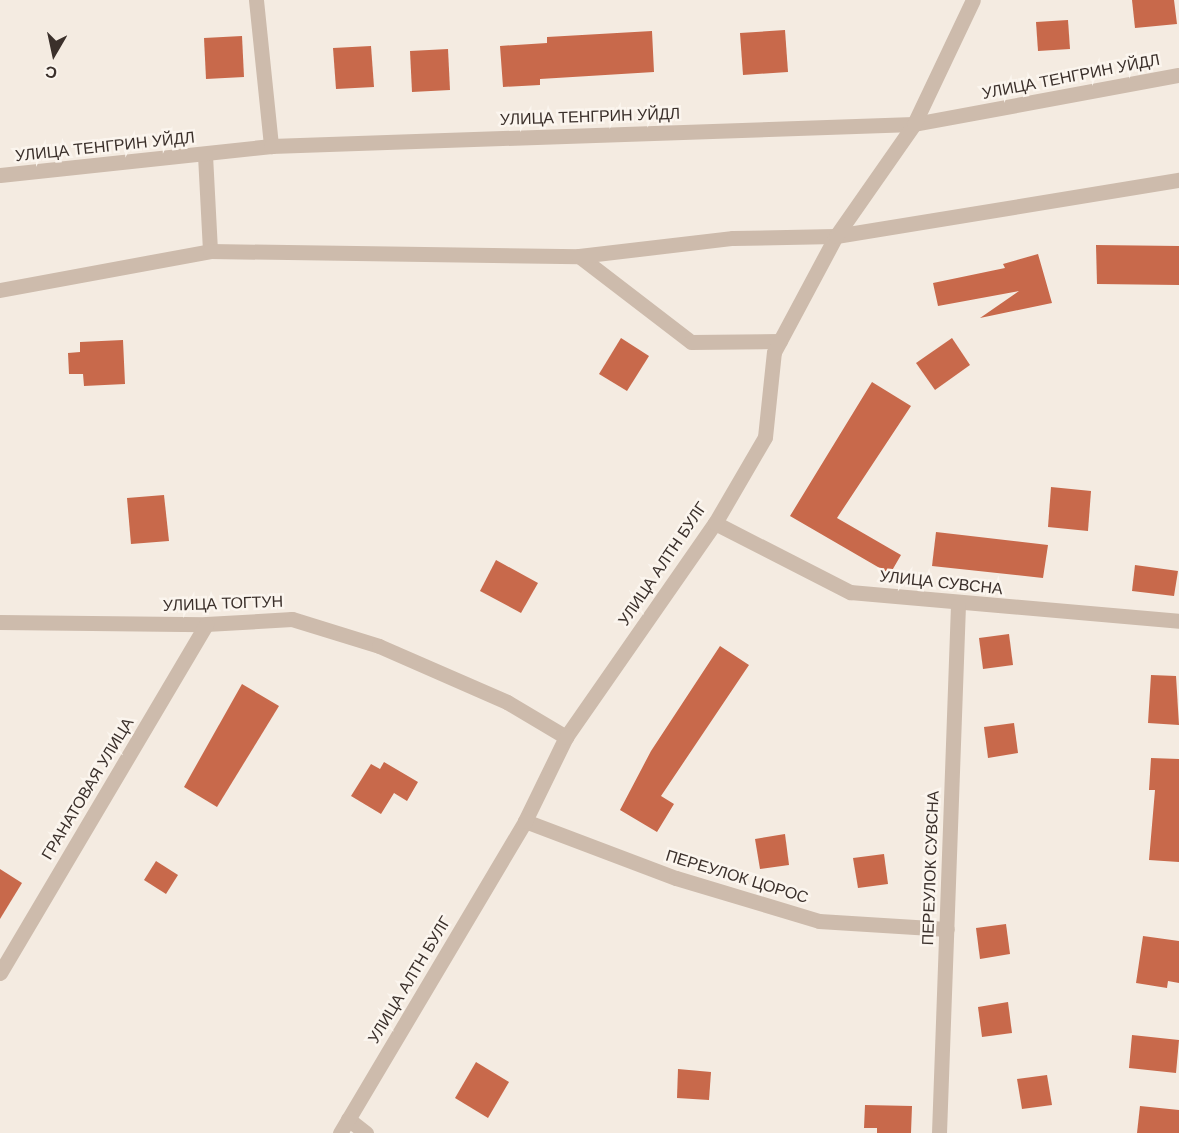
<!DOCTYPE html>
<html>
<head>
<meta charset="utf-8">
<style>
  body { margin:0 }
  #map { position:relative; width:1179px; height:1133px; overflow:hidden; background:#f4ebe1; font-family:Arial,sans-serif }
  div>[style] { position:absolute }
  .building>* { inset:0; background:#c8694b }
  .minor>* { height:15px; margin:-7.5px; padding:0 7.5px; transform-origin:7.5px; border-radius:7.5px; background:#cdbbac }
  span { translate:-50% -50%; white-space:nowrap; text-align:center; line-height:1.15; -webkit-text-stroke:5px #fbf5ee; paint-order:stroke }
  .street-label { font-size:16px; color:#3b302b }
  .north { position:absolute; left:24px; top:24px; width:60px; height:60px; -webkit-text-stroke:4px #fbf5ee; paint-order:stroke; rotate:189deg; font-size:16px; font-weight:700; line-height:24px; text-align:center; color:#3b302b }
  .north::after { content:''; display:block; margin:auto; width:21px; height:27px; background:#3b302b; clip-path:polygon(50% 0,100% 100%,50% 72%,0 100%) }
</style>
</head>
<body>
<div id="map">
  <div class="building">
    <div style="clip-path:polygon(1132px 0,1174px 0,1177px 24px,1135px 28px)"></div>
    <div style="clip-path:polygon(1068px 20px,1070px 49px,1038px 51px,1036px 22px)"></div>
    <div style="clip-path:polygon(785px 30px,788px 72px,743px 75px,740px 33px)"></div>
    <div style="clip-path:polygon(652px 31px,654px 72px,540px 79px,540px 85px,503px 87px,500px 46px,547px 43px,547px 37px)"></div>
    <div style="clip-path:polygon(242px 36px,244px 77px,206px 79px,204px 38px)"></div>
    <div style="clip-path:polygon(371px 46px,374px 87px,336px 89px,333px 48px)"></div>
    <div style="clip-path:polygon(448px 49px,450px 90px,412px 92px,410px 51px)"></div>
    <div style="clip-path:polygon(1096px 245px,1179px 246px,1179px 285px,1097px 284px)"></div>
    <div style="clip-path:polygon(1038px 254px,1052px 303px,980px 318px,1019px 291px,938px 306px,933px 283px,1005px 268px,1003px 264px)"></div>
    <div style="clip-path:polygon(621px 338px,649px 356px,627px 391px,599px 374px)"></div>
    <div style="clip-path:polygon(952px 338px,970px 365px,935px 390px,916px 363px)"></div>
    <div style="clip-path:polygon(123px 340px,125px 384px,84px 386px,83px 374px,69px 374px,68px 353px,80px 352px,80px 342px)"></div>
    <div style="clip-path:polygon(872px 382px,911px 406px,837px 518px,901px 555px,890px 574px,790px 516px)"></div>
    <div style="clip-path:polygon(1051px 487px,1091px 491px,1088px 531px,1048px 527px)"></div>
    <div style="clip-path:polygon(164px 495px,169px 541px,131px 544px,127px 498px)"></div>
    <div style="clip-path:polygon(936px 532px,1048px 545px,1043px 578px,932px 566px)"></div>
    <div style="clip-path:polygon(496px 560px,538px 583px,521px 613px,480px 591px)"></div>
    <div style="clip-path:polygon(1135px 565px,1178px 571px,1174px 596px,1132px 591px)"></div>
    <div style="clip-path:polygon(1009px 634px,1013px 665px,983px 669px,979px 638px)"></div>
    <div style="clip-path:polygon(720px 646px,749px 665px,661px 796px,674px 804px,657px 832px,620px 810px,651px 751px)"></div>
    <div style="clip-path:polygon(1151px 675px,1176px 676px,1179px 725px,1148px 723px)"></div>
    <div style="clip-path:polygon(242px 684px,279px 706px,217px 807px,184px 787px)"></div>
    <div style="clip-path:polygon(1014px 723px,1018px 753px,988px 758px,984px 727px)"></div>
    <div style="clip-path:polygon(1151px 758px,1179px 759px,1179px 862px,1149px 860px,1155px 790px,1149px 790px)"></div>
    <div style="clip-path:polygon(384px 762px,418px 782px,407px 801px,394px 793px,381px 814px,351px 796px,371px 764px,380px 769px)"></div>
    <div style="clip-path:polygon(785px 834px,789px 865px,760px 869px,755px 839px)"></div>
    <div style="clip-path:polygon(884px 854px,888px 884px,858px 888px,853px 858px)"></div>
    <div style="clip-path:polygon(156px 861px,178px 875px,166px 894px,144px 880px)"></div>
    <div style="clip-path:polygon(0 869px,22px 883px,0 919px)"></div>
    <div style="clip-path:polygon(1006px 924px,1010px 954px,980px 959px,976px 928px)"></div>
    <div style="clip-path:polygon(1143px 936px,1179px 941px,1179px 983px,1168px 981px,1167px 988px,1136px 983px)"></div>
    <div style="clip-path:polygon(1008px 1002px,1012px 1033px,982px 1037px,978px 1007px)"></div>
    <div style="clip-path:polygon(1132px 1035px,1179px 1040px,1176px 1073px,1129px 1068px)"></div>
    <div style="clip-path:polygon(476px 1062px,509px 1082px,488px 1118px,455px 1098px)"></div>
    <div style="clip-path:polygon(678px 1069px,711px 1072px,709px 1100px,677px 1098px)"></div>
    <div style="clip-path:polygon(1047px 1075px,1052px 1105px,1022px 1109px,1017px 1079px)"></div>
    <div style="clip-path:polygon(865px 1105px,912px 1106px,911px 1133px,877px 1133px,877px 1128px,864px 1128px)"></div>
    <div style="clip-path:polygon(1140px 1106px,1179px 1110px,1179px 1133px,1137px 1133px)"></div>
  </div>
  <div class="minor">
    <div style="left:256px;top:0;width:147px;rotate:84.1deg"></div>
    <div style="left:205px;top:155px;width:96px;rotate:87deg"></div>
    <div style="left:0;top:175px;width:273px;rotate:-6.1deg"></div>
    <div style="left:271px;top:146px;width:643px;rotate:-1.96deg"></div>
    <div style="left:914px;top:124px;width:269px;rotate:-10.5deg"></div>
    <div style="left:579px;top:256px;width:141px;rotate:37.5deg"></div>
    <div style="left:691px;top:342px;width:89px;rotate:-0.6deg"></div>
    <div style="left:0;top:290px;width:214px;rotate:-10.5deg"></div>
    <div style="left:210px;top:251px;width:369px;rotate:0.8deg"></div>
    <div style="left:579px;top:256px;width:155px;rotate:-6.7deg"></div>
    <div style="left:733px;top:238px;width:103px;rotate:-1.1deg"></div>
    <div style="left:836px;top:236px;width:348px;rotate:-9.3deg"></div>
    <div style="left:715px;top:523px;width:152px;rotate:27.1deg"></div>
    <div style="left:850px;top:592px;width:330px;rotate:5deg"></div>
    <div style="left:0;top:622px;width:206px;rotate:0.6deg"></div>
    <div style="left:206px;top:624px;width:86px;rotate:-3.3deg"></div>
    <div style="left:292px;top:619px;width:91px;rotate:17.2deg"></div>
    <div style="left:379px;top:646px;width:140px;rotate:23.6deg"></div>
    <div style="left:507px;top:702px;width:69px;rotate:30.7deg"></div>
    <div style="left:525px;top:821px;width:161px;rotate:20.7deg"></div>
    <div style="left:676px;top:878px;width:149px;rotate:16.7deg"></div>
    <div style="left:819px;top:921px;width:128px;rotate:3.6deg"></div>
    <div style="left:0;top:973px;width:405px;rotate:-59.4deg"></div>
    <div style="left:348px;top:1119px;width:23px;rotate:38deg"></div>
    <div style="left:340px;top:1133px;width:363px;rotate:-59.3deg"></div>
    <div style="left:525px;top:821px;width:93px;rotate:-64deg"></div>
    <div style="left:566px;top:737px;width:261px;rotate:-55.2deg"></div>
    <div style="left:715px;top:523px;width:99px;rotate:-59.8deg"></div>
    <div style="left:765px;top:437px;width:85px;rotate:-84deg"></div>
    <div style="left:774px;top:352px;width:132px;rotate:-61.9deg"></div>
    <div style="left:836px;top:236px;width:136px;rotate:-55.1deg"></div>
    <div style="left:914px;top:124px;width:137px;rotate:-64.6deg"></div>
    <div style="left:939px;top:1133px;width:528px;rotate:-87.94deg"></div>
  </div>
  <div class="street-label">
    <span style="left:1071px;top:77px;rotate:-11deg">УЛИЦА ТЕНГРИН УЙДЛ</span>
    <span style="left:590px;top:117px;rotate:-2deg">УЛИЦА ТЕНГРИН УЙДЛ</span>
    <span style="left:105px;top:147px;rotate:-6deg">УЛИЦА ТЕНГРИН УЙДЛ</span>
    <span style="left:663px;top:564px;rotate:-56deg">УЛИЦА АЛТН БУЛГ</span>
    <span style="left:941px;top:583px;rotate:6deg">УЛИЦА СУВСНА</span>
    <span style="left:223px;top:604px;rotate:-2deg">УЛИЦА ТОГТУН</span>
    <span style="left:88px;top:789px;rotate:-59deg">ГРАНАТОВАЯ УЛИЦА</span>
    <span style="left:931px;top:868px;rotate:-88deg">ПЕРЕУЛОК СУВСНА</span>
    <span style="left:737px;top:877px;rotate:17deg">ПЕРЕУЛОК ЦОРОС</span>
    <span style="left:410px;top:980px;rotate:-59deg">УЛИЦА АЛТН БУЛГ</span>
  </div>
  <div class="north">С</div>
</div>
</body>
</html>
